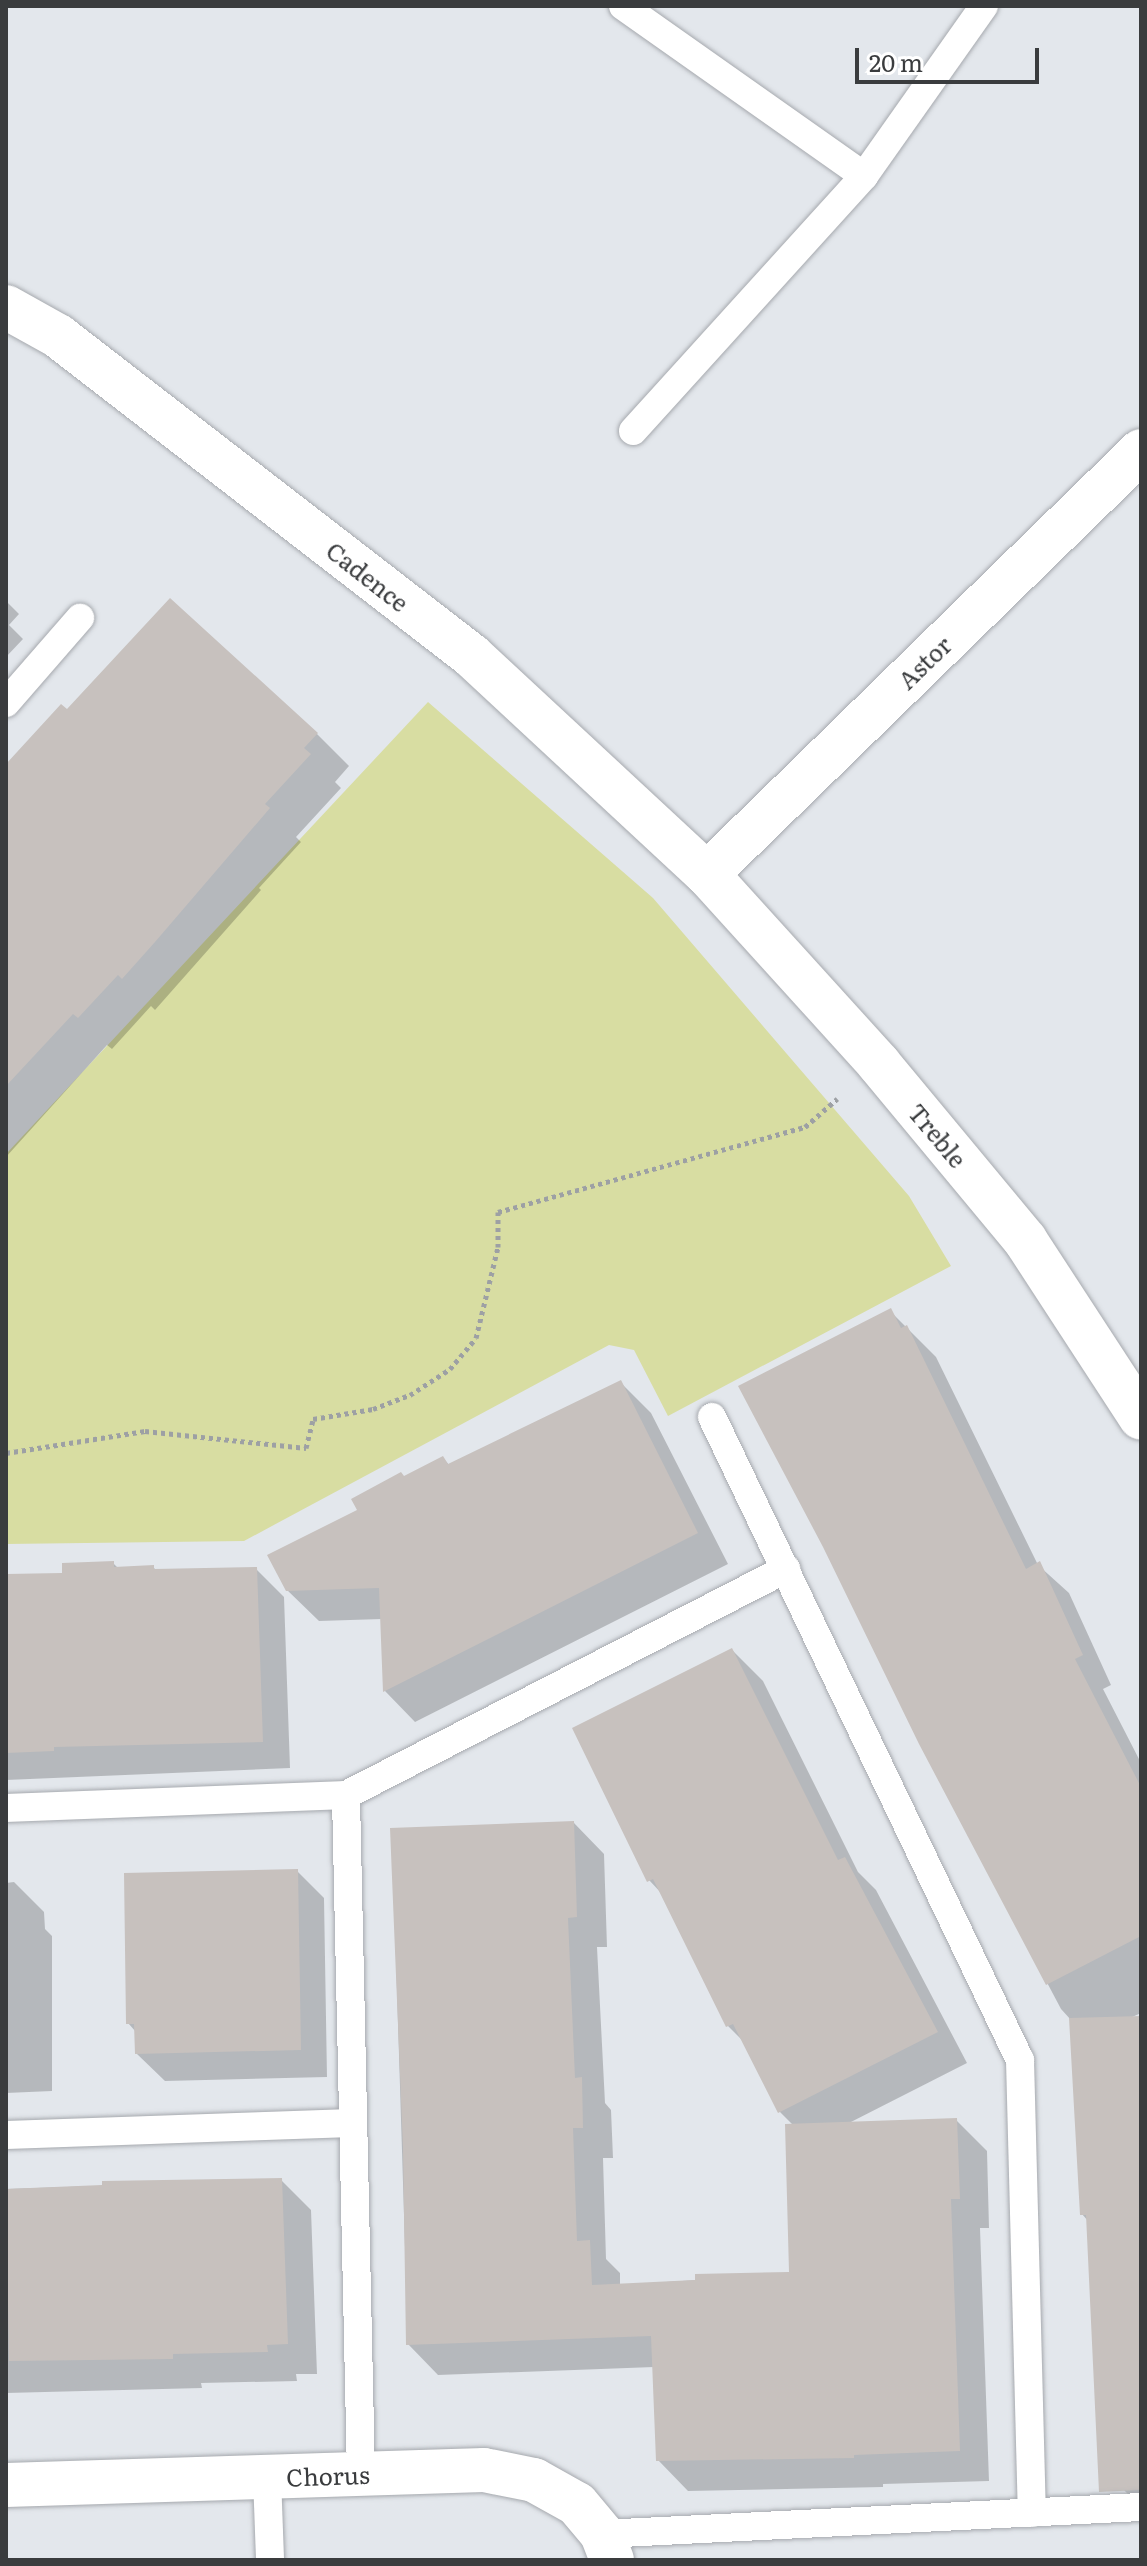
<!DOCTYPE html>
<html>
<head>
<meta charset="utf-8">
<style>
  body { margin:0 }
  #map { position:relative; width:1147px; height:2566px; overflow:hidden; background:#e3e7ec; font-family:Literata,serif }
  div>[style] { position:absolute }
  .green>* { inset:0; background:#d8dda2 }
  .shadow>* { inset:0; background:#0003 }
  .building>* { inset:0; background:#c7c1be }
  .path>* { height:5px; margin-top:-2.5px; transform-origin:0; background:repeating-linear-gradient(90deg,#9da0a4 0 4px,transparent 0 8px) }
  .roads { filter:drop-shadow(0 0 2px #a6a9ae) drop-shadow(0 0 2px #a6a9ae) }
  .lane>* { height:28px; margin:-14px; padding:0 14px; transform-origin:14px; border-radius:14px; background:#fff }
  .street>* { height:44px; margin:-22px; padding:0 22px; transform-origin:22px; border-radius:22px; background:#fff }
  .secondary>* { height:44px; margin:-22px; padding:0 22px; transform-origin:22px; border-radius:22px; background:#fff }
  span { translate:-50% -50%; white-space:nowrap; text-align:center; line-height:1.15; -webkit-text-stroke:6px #fff; paint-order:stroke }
  .street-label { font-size:24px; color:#3a3c3e }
  .frame { position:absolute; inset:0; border:8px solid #3a3c3e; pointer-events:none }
  .scale { position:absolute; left:855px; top:48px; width:184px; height:36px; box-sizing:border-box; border:4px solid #3a3c3e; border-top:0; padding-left:10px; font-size:24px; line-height:28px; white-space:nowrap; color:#3a3c3e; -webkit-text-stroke:6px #fff; paint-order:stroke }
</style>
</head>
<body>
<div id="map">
  <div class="green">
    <div style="clip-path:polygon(428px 702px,653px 898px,909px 1196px,951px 1266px,668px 1416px,634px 1350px,609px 1345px,244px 1541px,6px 1544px,6px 1154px)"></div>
  </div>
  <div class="shadow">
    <div style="clip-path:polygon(6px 601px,19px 614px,9px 625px,23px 639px,6px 657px)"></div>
    <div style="clip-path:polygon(67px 712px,317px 734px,349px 766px,335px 782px,341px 788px,296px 837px,301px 842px,259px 888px,261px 890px,155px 1010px,151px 1006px,112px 1049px,107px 1045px,6px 1157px,6px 767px)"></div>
    <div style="clip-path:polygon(890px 1311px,936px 1357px,1038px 1565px,1069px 1593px,1111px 1685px,1103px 1689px,1141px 1763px,1141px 2013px,1130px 2018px,1141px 2018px,1141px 2494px,1128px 2494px,1100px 2467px,1088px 2221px,1082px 2214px,1071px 2020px,1061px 2009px,920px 1743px)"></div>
    <div style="clip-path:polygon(620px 1382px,651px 1413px,728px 1564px,415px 1722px,385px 1691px,382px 1619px,319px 1621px,287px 1590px,360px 1511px,404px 1478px,443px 1458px,450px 1466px)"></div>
    <div style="clip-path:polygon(113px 1563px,119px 1569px,153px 1567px,157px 1571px,256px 1569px,284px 1597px,290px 1768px,6px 1780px,6px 1577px,64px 1575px)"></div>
    <div style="clip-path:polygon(732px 1650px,763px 1681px,858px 1872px,876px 1890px,967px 2063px,847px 2124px,956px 2120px,987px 2151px,989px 2228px,980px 2228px,989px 2481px,883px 2484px,883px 2487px,688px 2491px,658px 2460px,654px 2367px,438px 2375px,408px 2344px,392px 1830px,574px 1823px,604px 1854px,607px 1947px,597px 1947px,605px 2103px,611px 2110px,613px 2158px,603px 2158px,606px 2259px,620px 2273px,620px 2285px,792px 2274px,794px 2126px,780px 2112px,745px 2043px,728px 2026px,663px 1895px,649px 1880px)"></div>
    <div style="clip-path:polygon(297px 1871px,324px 1898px,327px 2077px,165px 2081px,137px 2054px,136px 2032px,128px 2023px)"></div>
    <div style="clip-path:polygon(14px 1882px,44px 1912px,45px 1929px,52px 1936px,52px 2091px,6px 2093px,6px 1883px)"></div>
    <div style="clip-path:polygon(281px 2180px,311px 2210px,317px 2374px,296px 2374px,297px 2381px,201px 2383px,202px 2388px,6px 2393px,6px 2189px)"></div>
    <div style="clip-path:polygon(1027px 2558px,1029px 2560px,973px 2560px)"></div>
  </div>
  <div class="building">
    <div style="clip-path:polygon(170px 598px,318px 733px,304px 748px,311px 754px,265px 804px,270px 808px,155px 942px,122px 979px,118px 975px,78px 1018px,73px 1014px,6px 1086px,6px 764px,61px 704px,67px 709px)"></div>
    <div style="clip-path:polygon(891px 1308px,901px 1328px,907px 1325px,1026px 1569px,1040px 1561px,1083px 1655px,1075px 1659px,1141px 1787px,1141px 1936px,1046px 1985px,919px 1744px,823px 1547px,738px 1386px)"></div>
    <div style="clip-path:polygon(621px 1380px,698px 1533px,383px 1692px,379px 1588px,286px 1591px,267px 1555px,357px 1510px,351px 1499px,401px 1472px,404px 1476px,443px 1456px,448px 1464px)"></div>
    <div style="clip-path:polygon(114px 1561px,114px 1567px,154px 1565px,154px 1569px,257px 1567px,263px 1742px,54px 1747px,54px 1751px,6px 1753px,6px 1574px,62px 1573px,62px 1563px)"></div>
    <div style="clip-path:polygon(732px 1648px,838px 1860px,845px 1857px,938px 2032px,778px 2113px,733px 2024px,726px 2027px,653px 1879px,647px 1882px,572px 1728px)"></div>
    <div style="clip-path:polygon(574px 1821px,577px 1917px,568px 1918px,575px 2078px,582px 2077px,583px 2128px,573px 2128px,577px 2241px,590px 2240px,592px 2285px,695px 2280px,695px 2274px,789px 2272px,785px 2124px,957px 2118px,960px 2199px,951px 2199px,960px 2451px,854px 2455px,854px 2458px,656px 2461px,651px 2336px,406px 2345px,403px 2148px,390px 1828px)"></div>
    <div style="clip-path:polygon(298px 1869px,301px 2050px,135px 2054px,134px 2024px,126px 2024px,124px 1873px)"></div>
    <div style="clip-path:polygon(1141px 2016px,1141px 2490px,1099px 2492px,1086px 2215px,1080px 2215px,1069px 2018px)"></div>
    <div style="clip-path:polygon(282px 2178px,288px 2344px,267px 2345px,268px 2352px,173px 2354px,173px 2359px,9px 2361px,6px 2189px,102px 2185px,102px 2181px)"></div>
  </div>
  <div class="path">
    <div style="left:6px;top:1453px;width:141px;rotate:-9deg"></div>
    <div style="left:145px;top:1431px;width:162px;rotate:6deg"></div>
    <div style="left:306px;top:1448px;width:30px;rotate:-76deg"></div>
    <div style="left:313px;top:1419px;width:61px;rotate:-9.5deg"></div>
    <div style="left:373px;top:1409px;width:40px;rotate:-21deg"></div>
    <div style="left:410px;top:1395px;width:48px;rotate:-33deg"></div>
    <div style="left:450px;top:1369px;width:40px;rotate:-50deg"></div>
    <div style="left:476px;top:1338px;width:94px;rotate:-76.4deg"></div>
    <div style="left:498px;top:1247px;width:35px;rotate:-90deg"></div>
    <div style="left:498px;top:1212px;width:319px;rotate:-15.5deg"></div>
    <div style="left:805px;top:1127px;width:43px;rotate:-41.2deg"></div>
  </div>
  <div class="roads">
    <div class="lane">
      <div style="left:623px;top:6px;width:295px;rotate:35.2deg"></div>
      <div style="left:633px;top:431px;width:344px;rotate:-47.8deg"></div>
      <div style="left:864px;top:176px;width:208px;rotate:-54.8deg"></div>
      <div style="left:6px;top:703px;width:113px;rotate:-49deg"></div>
      <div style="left:712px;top:1417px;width:713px;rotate:64.41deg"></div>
      <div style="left:1020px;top:2060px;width:453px;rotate:88.5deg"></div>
      <div style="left:6px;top:1808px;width:340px;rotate:-2.2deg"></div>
      <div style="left:6px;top:2135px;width:346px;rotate:-2deg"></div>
      <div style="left:361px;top:2474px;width:679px;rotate:-91.27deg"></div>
      <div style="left:346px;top:1795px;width:495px;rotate:-27.2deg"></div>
      <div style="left:267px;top:2477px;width:83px;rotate:87.9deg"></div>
      <div style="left:602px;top:2534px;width:540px;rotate:-2.87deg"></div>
    </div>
    <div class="street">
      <div style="left:6px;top:2485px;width:478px;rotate:-1.8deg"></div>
      <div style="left:484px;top:2470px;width:51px;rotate:11.3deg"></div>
      <div style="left:534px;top:2480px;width:49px;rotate:29.2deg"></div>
      <div style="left:577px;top:2504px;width:39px;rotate:50deg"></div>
      <div style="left:602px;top:2534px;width:28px;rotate:69deg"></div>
    </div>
    <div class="secondary">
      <div style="left:6px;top:307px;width:60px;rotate:29.1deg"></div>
      <div style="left:58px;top:336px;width:523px;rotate:37.7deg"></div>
      <div style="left:472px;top:656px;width:321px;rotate:42.9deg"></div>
      <div style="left:707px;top:874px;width:256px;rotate:47.8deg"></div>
      <div style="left:879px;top:1064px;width:229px;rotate:50.3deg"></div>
      <div style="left:1025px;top:1240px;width:212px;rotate:56.9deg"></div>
      <div style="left:707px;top:874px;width:606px;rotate:-44.26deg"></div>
    </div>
  </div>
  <div class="street-label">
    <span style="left:368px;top:576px;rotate:38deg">Cadence</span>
    <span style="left:924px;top:662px;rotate:-44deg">Astor</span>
    <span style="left:938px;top:1135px;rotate:50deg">Treble</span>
    <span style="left:328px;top:2475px;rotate:-2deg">Chorus</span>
  </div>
  <div class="frame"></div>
  <div class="scale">20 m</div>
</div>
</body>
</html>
